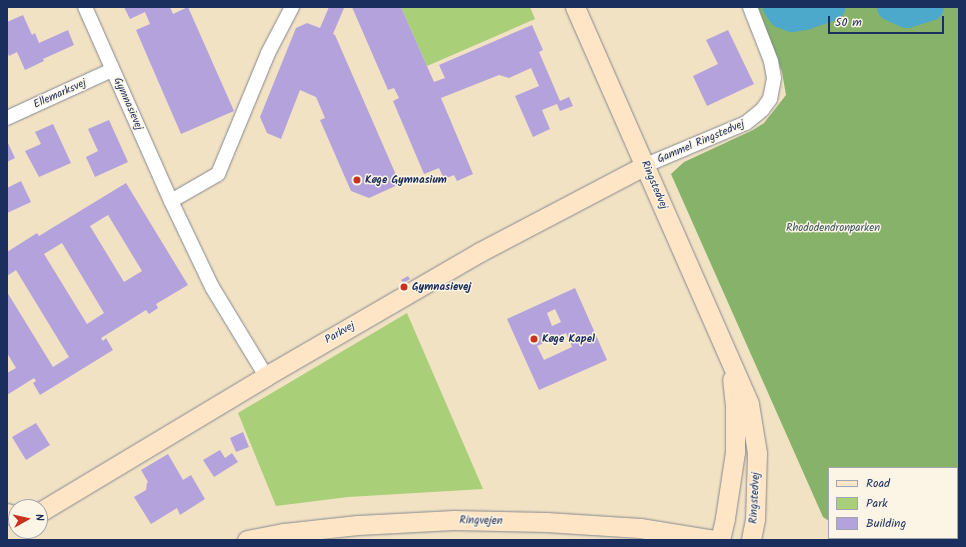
<!DOCTYPE html>
<html>
<head>
<meta charset="utf-8">
<style>
  body { margin:0 }
  #map { position:relative; width:966px; height:547px; overflow:hidden; background:#f1e2c4; font-family:Kalam,sans-serif }
  div>[style] { position:absolute }
  .green>* { inset:0; background:#a9cf79 }
  .forest>* { inset:0; background:#86b269 }
  .river>* { height:28px; margin:-14px; padding:0 14px; transform-origin:14px; border-radius:14px; background:#4da9cb }
  .building>* { inset:0; background:#b4a2dd }
  .roads { filter:drop-shadow(0 0 1px #868891) drop-shadow(0 0 1px #868891) }
  .street>* { height:14px; margin:-7px; padding:0 7px; transform-origin:7px; border-radius:7px; background:#fff }
  .secondary>* { height:19px; margin:-9.5px; padding:0 9.5px; transform-origin:9.5px; border-radius:9.5px; background:#fde5c5 }
  .dots>* { width:11px; height:11px; translate:-50% -50%; box-sizing:border-box; border:2px solid #fcf5e5; border-radius:50% }
  span { translate:-50% -50%; white-space:nowrap; text-align:center; line-height:1.15; -webkit-text-stroke:3px #fcf5e5; paint-order:stroke }
  .street-label { font-size:11px; color:#1b2f5e }
  .poi-label { font-size:11px; color:#1b2f5e; font-weight:700 }
  .left { translate:0 -50%; text-align:left }
  .park-label { font-size:11px; color:#3e5765 }
  .frame { position:absolute; inset:0; border:8px solid #1b2f5e; pointer-events:none }
  .legend { position:absolute; left:828px; top:467px; width:130px; height:72px; box-sizing:border-box; background:#fcf5e5; border:1px solid #a2a6af; margin:0; padding:5px 7px; list-style:none; font-size:12px; color:#1b2f5e }
  .legend li { display:flex; align-items:center; gap:8px; height:20px }
  .legend b { width:20px; border:1px solid #a2a6af }
  .north { position:absolute; left:8px; top:499px; width:40px; height:40px; box-sizing:border-box; background:#fcf5e5; border:1px solid #a2a6af; border-radius:50%; rotate:82deg; font-size:11px; font-weight:700; line-height:16px; text-align:center; color:#1b2f5e }
  .north::after { content:''; display:block; margin:auto; width:14px; height:18px; background:#c8321e; clip-path:polygon(50% 0,100% 100%,50% 72%,0 100%) }
  .scale { position:absolute; left:828px; top:16px; width:116px; height:18px; box-sizing:border-box; border:2px solid #1b2f5e; border-top:0; padding-left:5px; font-size:12px; line-height:14px; white-space:nowrap; color:#1b2f5e; -webkit-text-stroke:3px #fcf5e5; paint-order:stroke }
</style>
</head>
<body>
<div id="map">
  <div class="green">
    <div style="clip-path:polygon(401px 7px,530px 7px,535px 19px,427px 66px)"></div>
    <div style="clip-path:polygon(407px 313px,483px 489px,348px 497px,276px 506px,238px 413px)"></div>
  </div>
  <div class="forest">
    <div style="clip-path:polygon(758px 7px,959px 7px,959px 540px,865px 540px,859px 538px,957px 538px,957px 468px,829px 468px,829px 521px,823px 517px,671px 174px,684px 162px,753px 130px,764px 123px,786px 95px,782px 72px)"></div>
  </div>
  <div class="river">
    <div style="left:777px;top:7px;width:9px;rotate:54deg"></div>
    <div style="left:782px;top:14px;width:11px;rotate:22deg"></div>
    <div style="left:792px;top:18px;width:13px;rotate:-9deg"></div>
    <div style="left:805px;top:16px;width:28px;rotate:-19deg"></div>
    <div style="left:891px;top:7px;width:17px;rotate:24deg"></div>
    <div style="left:907px;top:14px;width:24px;rotate:-17deg"></div>
  </div>
  <div class="building">
    <div style="clip-path:polygon(124px 7px,170px 7px,173px 14px,188px 7px,234px 111px,181px 134px,136px 30px,150px 24px,145px 12px,130px 19px)"></div>
    <div style="clip-path:polygon(329px 7px,344px 8px,333px 34px,335px 35px,400px 184px,369px 198px,351px 191px,320px 120px,325px 118px,316px 97px,300px 90px,281px 139px,267px 133px,260px 117px,296px 28px,307px 23px,320px 28px)"></div>
    <div style="clip-path:polygon(352px 7px,401px 7px,434px 82px,445px 78px,439px 65px,532px 25px,543px 50px,539px 52px,560px 101px,569px 97px,573px 106px,560px 111px,557px 104px,542px 110px,550px 129px,533px 137px,515px 96px,539px 86px,531px 68px,509px 78px,499px 75px,441px 98px,473px 174px,457px 181px,454px 175px,444px 179px,439px 168px,424px 174px,393px 101px,399px 98px,394px 88px,388px 90px)"></div>
    <div style="clip-path:polygon(23px 15px,32px 35px,35px 33px,39px 43px,68px 30px,74px 45px,43px 59px,44px 61px,25px 70px,17px 52px,9px 56px,7px 51px,7px 22px)"></div>
    <div style="clip-path:polygon(728px 30px,754px 84px,707px 106px,693px 76px,718px 64px,706px 40px)"></div>
    <div style="clip-path:polygon(109px 120px,128px 162px,95px 177px,86px 157px,98px 151px,88px 129px)"></div>
    <div style="clip-path:polygon(53px 124px,71px 163px,39px 177px,25px 151px,41px 144px,35px 132px)"></div>
    <div style="clip-path:polygon(7px 141px,15px 158px,7px 162px)"></div>
    <div style="clip-path:polygon(21px 181px,31px 202px,7px 213px,7px 188px)"></div>
    <div style="clip-path:polygon(evenodd,126px 183px,188px 285px,156px 304px,158px 308px,149px 314px,146px 310px,101px 338px,103px 341px,106px 338px,113px 350px,40px 395px,33px 383px,36px 381px,34px 378px,7px 395px,7px 373px,16px 368px,7px 353px,7px 292px,53px 367px,69px 357px,16px 270px,7px 276px,7px 252px,37px 233px,39px 236px,126px 183px,108px 215px,142px 271px,124px 282px,90px 226px,108px 215px,126px 183px,62px 243px,104px 313px,87px 324px,44px 254px,62px 243px)"></div>
    <div style="clip-path:polygon(408px 276px,410px 279px,403px 283px,401px 280px)"></div>
    <div style="clip-path:polygon(evenodd,575px 288px,607px 360px,539px 390px,507px 319px,575px 288px,555px 309px,561px 322px,552px 326px,547px 313px,555px 309px,575px 288px,566px 333px,572px 347px,544px 360px,537px 346px,566px 333px)"></div>
    <div style="clip-path:polygon(36px 423px,50px 445px,26px 460px,12px 437px)"></div>
    <div style="clip-path:polygon(243px 432px,249px 447px,236px 452px,230px 438px)"></div>
    <div style="clip-path:polygon(220px 450px,225px 458px,232px 453px,238px 462px,214px 477px,203px 460px)"></div>
    <div style="clip-path:polygon(168px 454px,183px 480px,191px 475px,205px 499px,180px 515px,177px 508px,151px 524px,134px 497px,146px 490px,147px 483px,148px 482px,141px 470px)"></div>
  </div>
  <div class="roads">
    <div class="street">
      <div style="left:85px;top:7px;width:212px;rotate:66.1deg"></div>
      <div style="left:171px;top:201px;width:95px;rotate:64.5deg"></div>
      <div style="left:212px;top:287px;width:104px;rotate:58.8deg"></div>
      <div style="left:7px;top:118px;width:115px;rotate:-24.6deg"></div>
      <div style="left:646px;top:165px;width:108px;rotate:-22.8deg"></div>
      <div style="left:746px;top:123px;width:21px;rotate:-39deg"></div>
      <div style="left:762px;top:110px;width:14px;rotate:-54deg"></div>
      <div style="left:770px;top:99px;width:21px;rotate:-79deg"></div>
      <div style="left:774px;top:78px;width:17px;rotate:-100deg"></div>
      <div style="left:771px;top:61px;width:58px;rotate:-111.3deg"></div>
      <div style="left:171px;top:201px;width:54px;rotate:-29.9deg"></div>
      <div style="left:218px;top:174px;width:131px;rotate:-67.5deg"></div>
      <div style="left:268px;top:53px;width:52px;rotate:-62.4deg"></div>
    </div>
    <div class="secondary">
      <div style="left:575px;top:7px;width:433px;rotate:66.3deg"></div>
      <div style="left:749px;top:404px;width:50px;rotate:80.7deg"></div>
      <div style="left:757px;top:453px;width:66px;rotate:91.7deg"></div>
      <div style="left:755px;top:519px;width:21px;rotate:101deg"></div>
      <div style="left:40px;top:512px;width:264px;rotate:-31deg"></div>
      <div style="left:266px;top:376px;width:247px;rotate:-30.1deg"></div>
      <div style="left:480px;top:252px;width:187px;rotate:-27.7deg"></div>
      <div style="left:7px;top:513px;width:9px;rotate:18deg"></div>
      <div style="left:247px;top:540px;width:38px;rotate:-11deg"></div>
      <div style="left:284px;top:533px;width:74px;rotate:-6.2deg"></div>
      <div style="left:358px;top:525px;width:96px;rotate:-3deg"></div>
      <div style="left:454px;top:520px;width:92px;rotate:1.2deg"></div>
      <div style="left:546px;top:522px;width:94px;rotate:3.7deg"></div>
      <div style="left:640px;top:528px;width:75px;rotate:9.2deg"></div>
      <div style="left:720px;top:540px;width:23px;rotate:-77deg"></div>
      <div style="left:725px;top:518px;width:67px;rotate:-81.4deg"></div>
      <div style="left:735px;top:452px;width:46px;rotate:-90deg"></div>
      <div style="left:735px;top:406px;width:27px;rotate:-96deg"></div>
    </div>
  </div>
  <div class="dots">
    <div style="left:357px;top:180px;background:#c8321e"></div>
    <div style="left:404px;top:287px;background:#c8321e"></div>
    <div style="left:534px;top:339px;background:#c8321e"></div>
  </div>
  <div class="street-label">
    <span style="left:60px;top:94px;rotate:-24deg">Ellemarksvej</span>
    <span style="left:128px;top:104px;rotate:66deg">Gymnasievej</span>
    <span style="left:701px;top:142px;rotate:-23deg">Gammel Ringstedvej</span>
    <span style="left:654px;top:185px;rotate:67deg">Ringstedvej</span>
    <span style="left:340px;top:333px;rotate:-30deg">Parkvej</span>
    <span style="left:755px;top:498px;rotate:-87deg">Ringstedvej</span>
    <span style="left:481px;top:521px;rotate:1deg">Ringvejen</span>
  </div>
  <div class="poi-label">
    <span class="left" style="left:365px;top:180px">Køge Gymnasium</span>
    <span class="left" style="left:412px;top:287px">Gymnasievej</span>
    <span class="left" style="left:542px;top:339px">Køge Kapel</span>
  </div>
  <div class="park-label">
    <span style="left:833px;top:228px">Rhododendronparken</span>
  </div>
  <div class="frame"></div>
  <ul class="legend">
  <li><b style="height:5px;background:#fde5c5"></b>Road</li>
  <li><b style="height:11px;background:#a9cf79"></b>Park</li>
  <li><b style="height:11px;background:#b4a2dd"></b>Building</li>
  </ul>
  <div class="north">N</div>
  <div class="scale">50 m</div>
</div>
</body>
</html>
